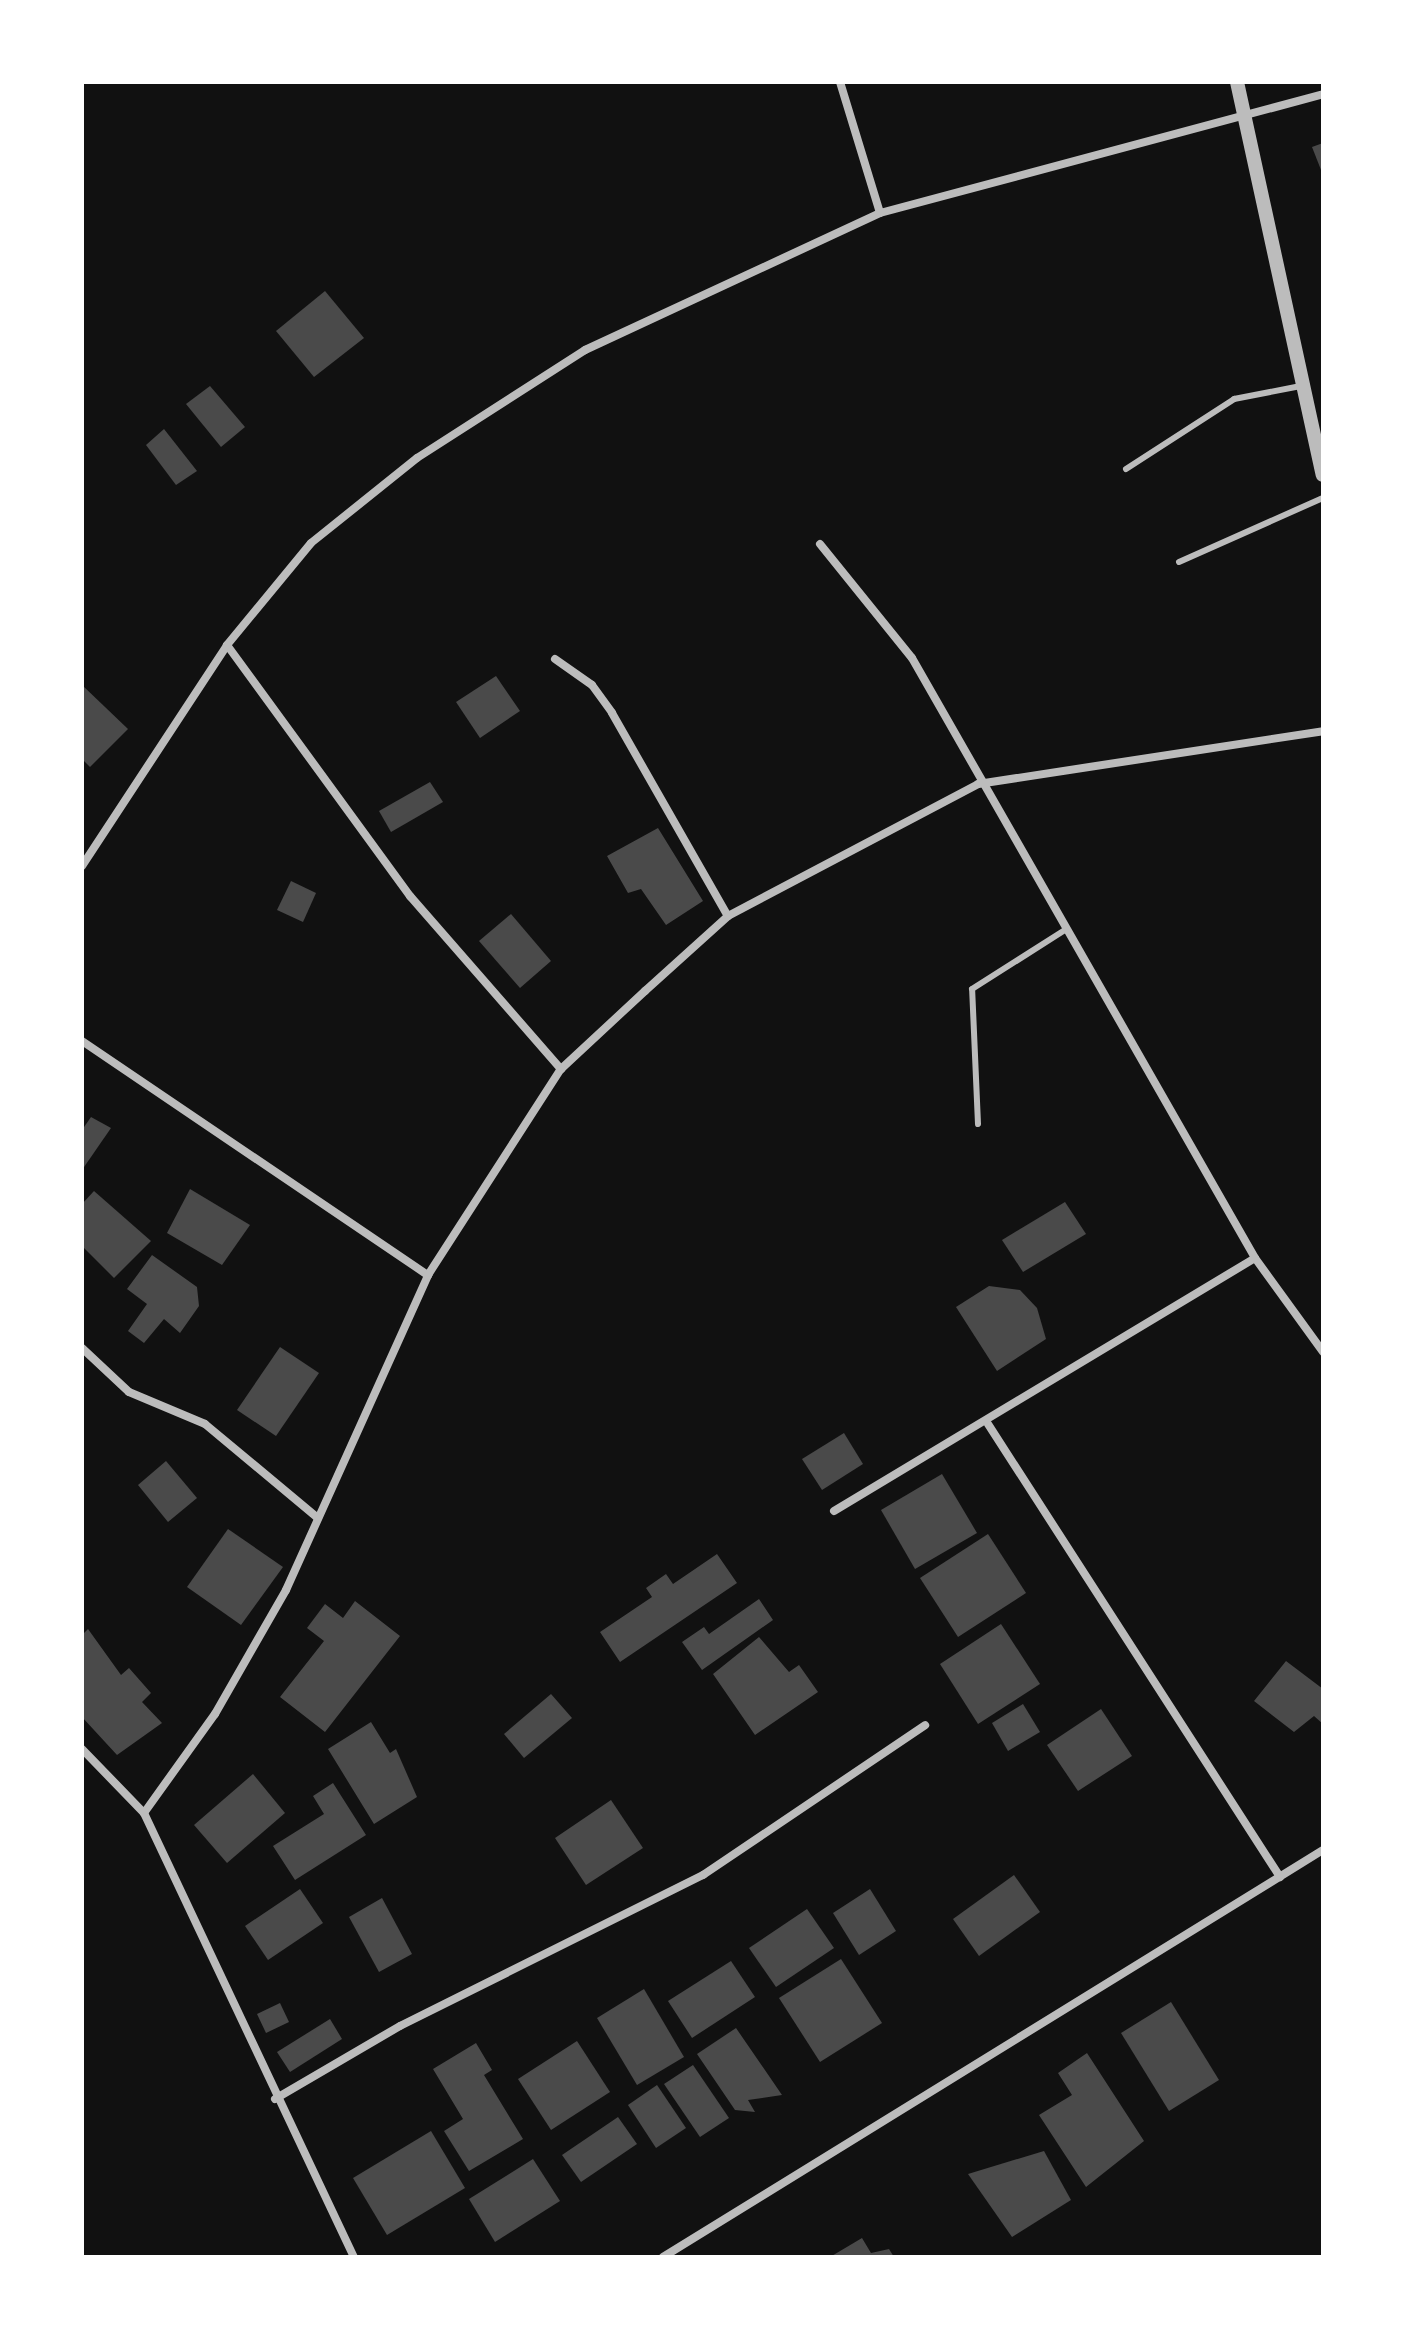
<!DOCTYPE html>
<html>
<head>
<meta charset="utf-8">
<style>
  body { margin:0 }
  #map { position:relative; width:1405px; height:2339px; overflow:hidden; background:#111; font-family:"Public Sans",sans-serif }
  div>[style] { position:absolute }
  .building>* { inset:0; background:#4a4a4a }
  .service>* { height:6px; margin:-3px; padding:0 3px; transform-origin:3px; border-radius:3px; background:#bcbcbc }
  .minor>* { height:8px; margin:-4px; padding:0 4px; transform-origin:4px; border-radius:4px; background:#bcbcbc }
  .tertiary>* { height:14px; margin:-7px; padding:0 7px; transform-origin:7px; border-radius:7px; background:#bcbcbc }
  span { translate:-50% -50%; white-space:nowrap; text-align:center; line-height:1.15; -webkit-text-stroke:6px #fff; paint-order:stroke }
  .frame { position:absolute; inset:0; border:84px solid #fff; pointer-events:none }
</style>
</head>
<body>
<div id="map">
  <div class="building">
    <div style="clip-path:polygon(1323px 143px,1323px 175px,1312px 147px)"></div>
    <div style="clip-path:polygon(325px 291px,364px 338px,314px 377px,276px 331px)"></div>
    <div style="clip-path:polygon(210px 386px,245px 427px,221px 447px,186px 404px)"></div>
    <div style="clip-path:polygon(164px 429px,197px 471px,176px 485px,146px 445px)"></div>
    <div style="clip-path:polygon(496px 676px,520px 711px,480px 738px,456px 702px)"></div>
    <div style="clip-path:polygon(82px 685px,128px 729px,90px 767px,82px 759px)"></div>
    <div style="clip-path:polygon(430px 782px,443px 802px,391px 832px,379px 811px)"></div>
    <div style="clip-path:polygon(658px 828px,703px 901px,666px 925px,641px 889px,628px 893px,607px 856px)"></div>
    <div style="clip-path:polygon(291px 881px,316px 893px,303px 922px,277px 910px)"></div>
    <div style="clip-path:polygon(511px 914px,551px 961px,520px 988px,479px 941px)"></div>
    <div style="clip-path:polygon(91px 1117px,111px 1128px,82px 1170px,82px 1130px)"></div>
    <div style="clip-path:polygon(190px 1189px,250px 1225px,222px 1265px,167px 1233px)"></div>
    <div style="clip-path:polygon(94px 1191px,151px 1241px,114px 1278px,82px 1246px,82px 1204px)"></div>
    <div style="clip-path:polygon(1065px 1202px,1086px 1234px,1023px 1272px,1002px 1240px)"></div>
    <div style="clip-path:polygon(152px 1255px,197px 1287px,199px 1306px,180px 1333px,164px 1319px,144px 1343px,128px 1331px,147px 1304px,127px 1289px)"></div>
    <div style="clip-path:polygon(989px 1286px,1020px 1290px,1037px 1308px,1046px 1339px,997px 1371px,956px 1307px)"></div>
    <div style="clip-path:polygon(280px 1347px,319px 1373px,276px 1436px,237px 1410px)"></div>
    <div style="clip-path:polygon(844px 1433px,863px 1464px,822px 1490px,802px 1459px)"></div>
    <div style="clip-path:polygon(166px 1461px,197px 1498px,168px 1522px,138px 1485px)"></div>
    <div style="clip-path:polygon(942px 1474px,977px 1533px,915px 1569px,881px 1510px)"></div>
    <div style="clip-path:polygon(228px 1529px,283px 1567px,241px 1625px,187px 1587px)"></div>
    <div style="clip-path:polygon(988px 1534px,1026px 1593px,958px 1637px,920px 1578px)"></div>
    <div style="clip-path:polygon(717px 1554px,737px 1583px,620px 1662px,600px 1632px,652px 1597px,646px 1588px,666px 1574px,673px 1584px)"></div>
    <div style="clip-path:polygon(759px 1599px,773px 1620px,702px 1670px,682px 1642px,704px 1627px,709px 1634px)"></div>
    <div style="clip-path:polygon(355px 1601px,400px 1636px,325px 1732px,280px 1697px,324px 1641px,307px 1628px,325px 1604px,343px 1618px)"></div>
    <div style="clip-path:polygon(1001px 1624px,1040px 1684px,978px 1724px,940px 1664px)"></div>
    <div style="clip-path:polygon(88px 1629px,121px 1675px,129px 1668px,151px 1693px,142px 1702px,162px 1723px,117px 1755px,82px 1717px,82px 1635px)"></div>
    <div style="clip-path:polygon(759px 1637px,789px 1672px,799px 1665px,818px 1692px,755px 1735px,713px 1674px)"></div>
    <div style="clip-path:polygon(1286px 1661px,1323px 1689px,1323px 1724px,1314px 1716px,1294px 1732px,1254px 1701px)"></div>
    <div style="clip-path:polygon(551px 1694px,572px 1718px,524px 1758px,504px 1734px)"></div>
    <div style="clip-path:polygon(1023px 1704px,1040px 1732px,1008px 1751px,992px 1723px)"></div>
    <div style="clip-path:polygon(1101px 1709px,1132px 1756px,1078px 1791px,1047px 1745px)"></div>
    <div style="clip-path:polygon(371px 1722px,390px 1753px,396px 1749px,417px 1797px,374px 1824px,328px 1749px)"></div>
    <div style="clip-path:polygon(253px 1774px,285px 1813px,227px 1863px,194px 1825px)"></div>
    <div style="clip-path:polygon(333px 1783px,366px 1835px,295px 1880px,273px 1846px,324px 1814px,313px 1796px)"></div>
    <div style="clip-path:polygon(611px 1800px,643px 1848px,586px 1885px,555px 1838px)"></div>
    <div style="clip-path:polygon(1014px 1875px,1040px 1912px,979px 1956px,953px 1919px)"></div>
    <div style="clip-path:polygon(300px 1889px,323px 1923px,268px 1960px,245px 1926px)"></div>
    <div style="clip-path:polygon(870px 1889px,896px 1931px,859px 1955px,833px 1913px)"></div>
    <div style="clip-path:polygon(382px 1898px,412px 1954px,379px 1972px,349px 1917px)"></div>
    <div style="clip-path:polygon(807px 1909px,834px 1948px,776px 1987px,749px 1948px)"></div>
    <div style="clip-path:polygon(841px 1959px,882px 2023px,820px 2062px,779px 1998px)"></div>
    <div style="clip-path:polygon(731px 1961px,755px 1997px,692px 2038px,668px 2001px)"></div>
    <div style="clip-path:polygon(644px 1989px,684px 2057px,637px 2085px,597px 2018px)"></div>
    <div style="clip-path:polygon(1171px 2002px,1219px 2080px,1169px 2111px,1121px 2033px)"></div>
    <div style="clip-path:polygon(280px 2003px,289px 2022px,266px 2033px,257px 2014px)"></div>
    <div style="clip-path:polygon(330px 2019px,342px 2039px,290px 2072px,277px 2052px)"></div>
    <div style="clip-path:polygon(736px 2028px,782px 2095px,748px 2100px,755px 2112px,735px 2110px,697px 2054px)"></div>
    <div style="clip-path:polygon(577px 2041px,610px 2092px,551px 2130px,518px 2079px)"></div>
    <div style="clip-path:polygon(476px 2043px,492px 2070px,484px 2075px,523px 2139px,469px 2171px,444px 2131px,463px 2119px,433px 2069px)"></div>
    <div style="clip-path:polygon(1087px 2053px,1144px 2141px,1086px 2187px,1039px 2115px,1072px 2095px,1058px 2073px)"></div>
    <div style="clip-path:polygon(693px 2065px,729px 2118px,700px 2137px,664px 2084px)"></div>
    <div style="clip-path:polygon(657px 2085px,686px 2128px,656px 2148px,628px 2105px)"></div>
    <div style="clip-path:polygon(618px 2117px,637px 2144px,581px 2182px,562px 2155px)"></div>
    <div style="clip-path:polygon(431px 2131px,465px 2188px,387px 2235px,353px 2178px)"></div>
    <div style="clip-path:polygon(1044px 2151px,1071px 2200px,1012px 2237px,968px 2174px)"></div>
    <div style="clip-path:polygon(533px 2159px,560px 2201px,495px 2242px,469px 2199px)"></div>
    <div style="clip-path:polygon(862px 2238px,871px 2253px,889px 2249px,894px 2257px,830px 2257px)"></div>
  </div>
  <div class="service">
    <div style="left:1126px;top:469px;width:129px;rotate:-32.9deg"></div>
    <div style="left:1234px;top:399px;width:68px;rotate:-11deg"></div>
    <div style="left:1179px;top:562px;width:158px;rotate:-24deg"></div>
    <div style="left:978px;top:1124px;width:135px;rotate:-92.5deg"></div>
    <div style="left:972px;top:989px;width:110px;rotate:-32.4deg"></div>
  </div>
  <div class="minor">
    <div style="left:840px;top:82px;width:137px;rotate:73deg"></div>
    <div style="left:820px;top:544px;width:146px;rotate:51.1deg"></div>
    <div style="left:912px;top:658px;width:691px;rotate:60.24deg"></div>
    <div style="left:1255px;top:1258px;width:116px;rotate:54.1deg"></div>
    <div style="left:227px;top:645px;width:311px;rotate:53.9deg"></div>
    <div style="left:410px;top:896px;width:230px;rotate:48.9deg"></div>
    <div style="left:555px;top:659px;width:45px;rotate:35.1deg"></div>
    <div style="left:592px;top:685px;width:34px;rotate:54deg"></div>
    <div style="left:612px;top:713px;width:234px;rotate:60.3deg"></div>
    <div style="left:82px;top:866px;width:264px;rotate:-56.7deg"></div>
    <div style="left:227px;top:645px;width:132px;rotate:-50.5deg"></div>
    <div style="left:311px;top:543px;width:136px;rotate:-38.7deg"></div>
    <div style="left:417px;top:458px;width:200px;rotate:-32.7deg"></div>
    <div style="left:585px;top:350px;width:325px;rotate:-24.9deg"></div>
    <div style="left:880px;top:213px;width:459px;rotate:-15deg"></div>
    <div style="left:82px;top:1041px;width:418px;rotate:34.1deg"></div>
    <div style="left:82px;top:1348px;width:64px;rotate:43.1deg"></div>
    <div style="left:129px;top:1392px;width:82px;rotate:22.8deg"></div>
    <div style="left:205px;top:1424px;width:147px;rotate:39.8deg"></div>
    <div style="left:988px;top:1424px;width:539px;rotate:57.19deg"></div>
    <div style="left:834px;top:1511px;width:491px;rotate:-31deg"></div>
    <div style="left:82px;top:1749px;width:89px;rotate:45.9deg"></div>
    <div style="left:144px;top:1813px;width:491px;rotate:64.7deg"></div>
    <div style="left:144px;top:1813px;width:122px;rotate:-54.4deg"></div>
    <div style="left:215px;top:1714px;width:143px;rotate:-60.2deg"></div>
    <div style="left:286px;top:1590px;width:346px;rotate:-65.7deg"></div>
    <div style="left:428px;top:1275px;width:245px;rotate:-57.2deg"></div>
    <div style="left:561px;top:1069px;width:115px;rotate:-42.9deg"></div>
    <div style="left:645px;top:991px;width:112px;rotate:-42.1deg"></div>
    <div style="left:728px;top:916px;width:283px;rotate:-27.8deg"></div>
    <div style="left:978px;top:784px;width:349px;rotate:-8.7deg"></div>
    <div style="left:275px;top:2099px;width:145px;rotate:-30.3deg"></div>
    <div style="left:400px;top:2026px;width:339px;rotate:-26.5deg"></div>
    <div style="left:703px;top:1875px;width:268px;rotate:-34deg"></div>
    <div style="left:663px;top:2257px;width:775px;rotate:-31.66deg"></div>
  </div>
  <div class="tertiary">
    <div style="left:1237px;top:82px;width:402px;rotate:77.7deg"></div>
  </div>
  <div class="frame"></div>
</div>
</body>
</html>
